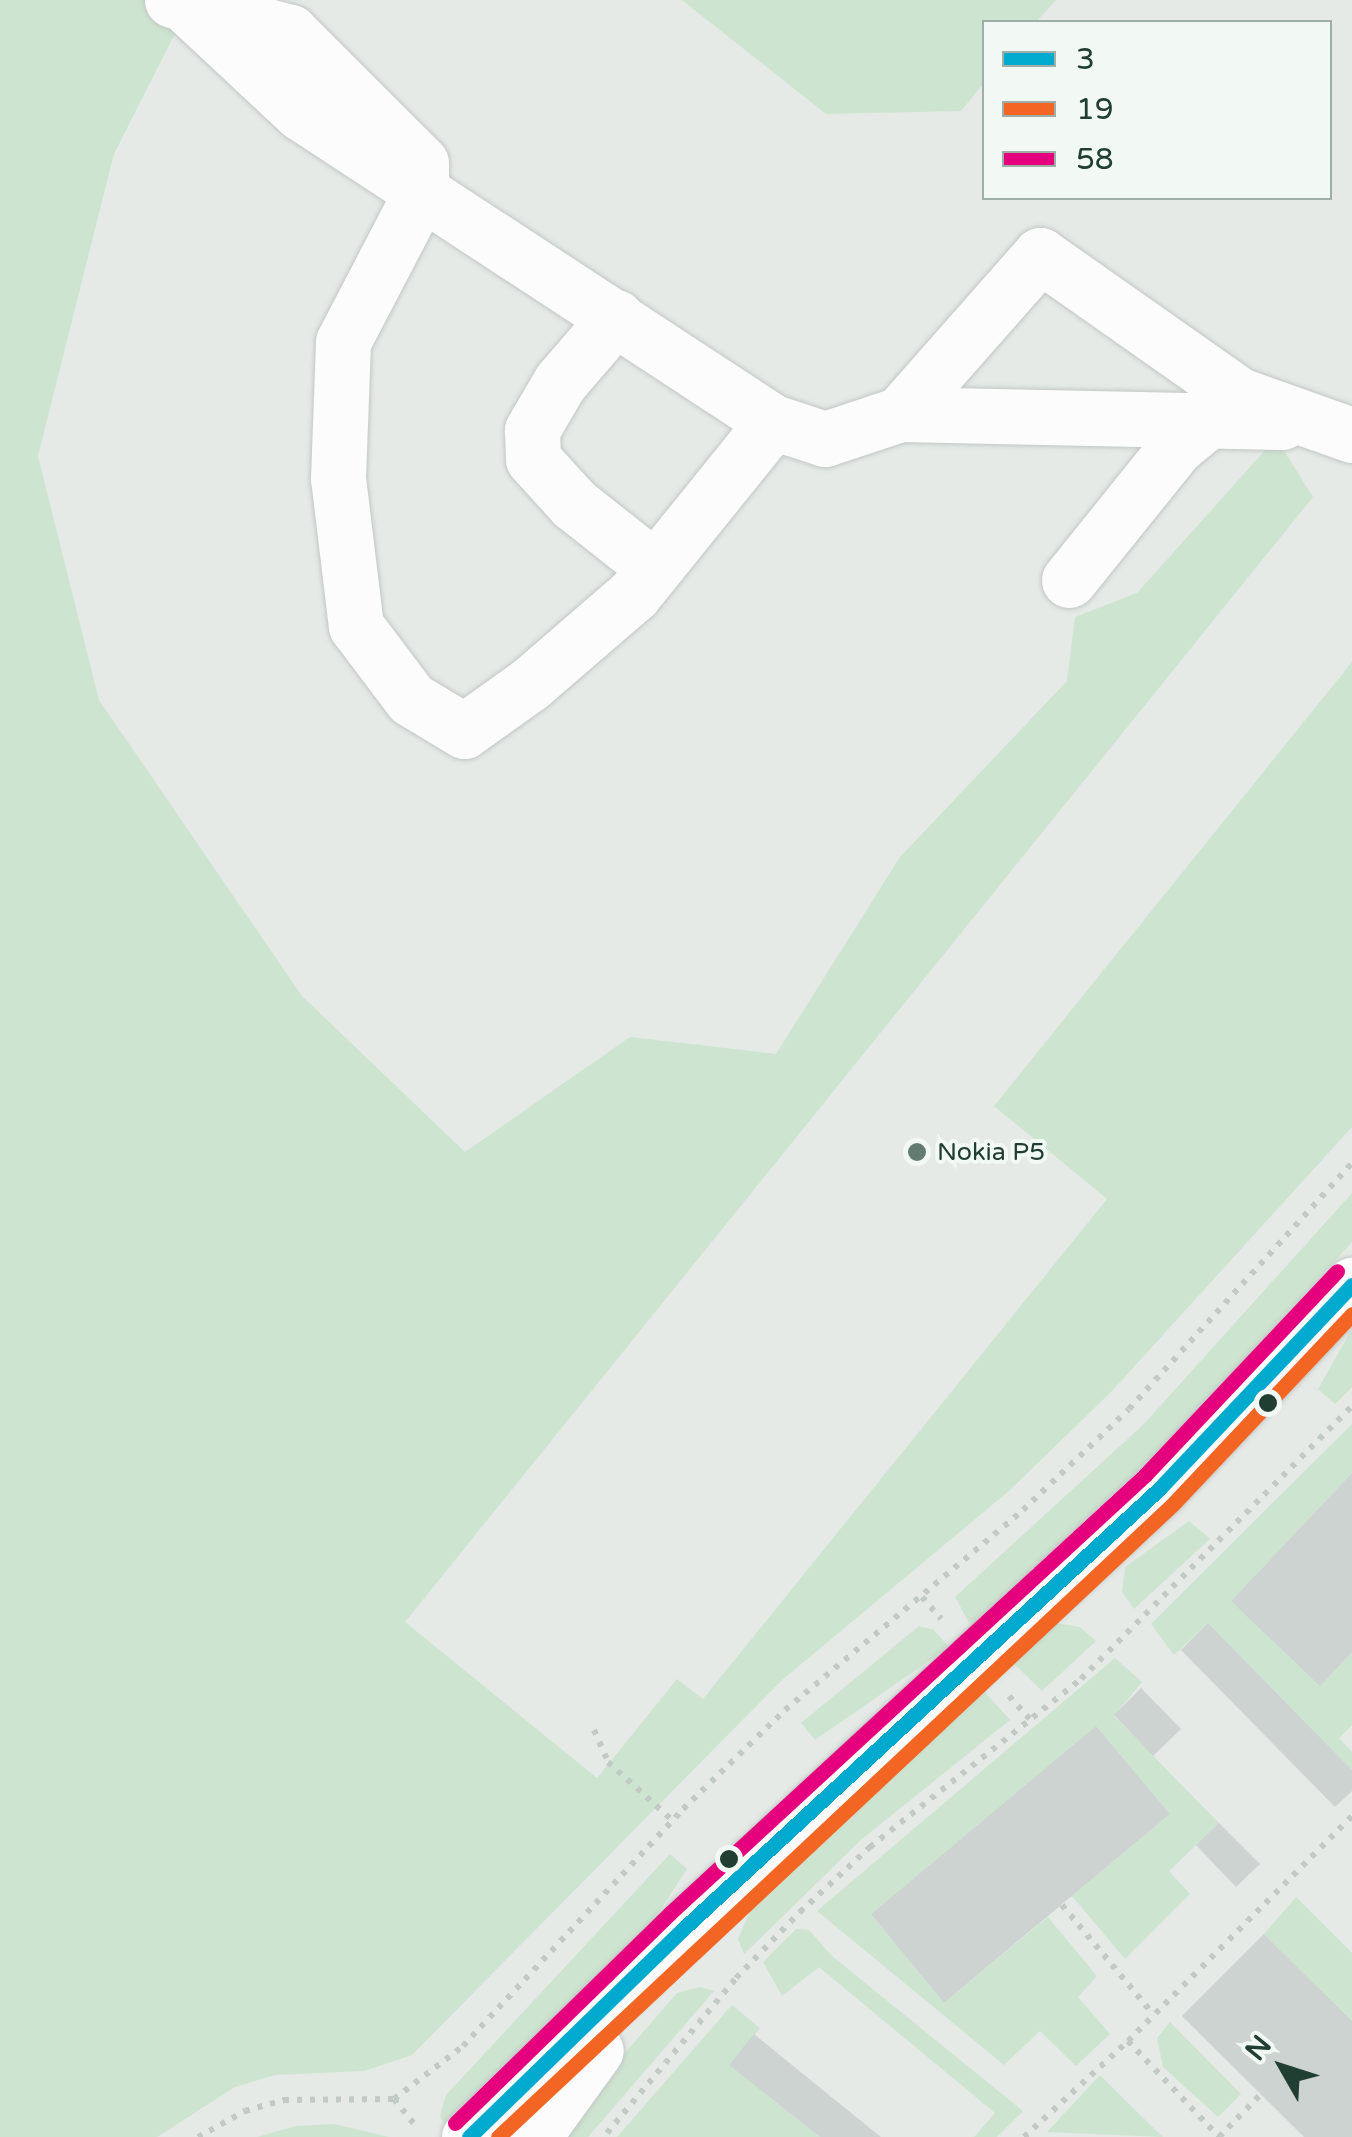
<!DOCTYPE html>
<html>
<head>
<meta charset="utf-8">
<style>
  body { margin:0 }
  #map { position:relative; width:1352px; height:2137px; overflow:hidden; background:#e5eae7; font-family:"Varela Round",sans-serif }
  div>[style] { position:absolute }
  .green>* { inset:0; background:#cde4d0 }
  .building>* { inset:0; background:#cdd3d0 }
  .path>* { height:6px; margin-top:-3px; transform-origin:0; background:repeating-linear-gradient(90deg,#c1cac5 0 5px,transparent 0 13px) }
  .roads { filter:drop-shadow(0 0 2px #c2c7c4) drop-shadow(0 0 2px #c2c7c4) }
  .minor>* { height:55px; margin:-27.5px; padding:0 27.5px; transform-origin:27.5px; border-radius:27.5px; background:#fbfcfb }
  .bus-1>* { height:15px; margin:-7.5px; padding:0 7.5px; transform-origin:7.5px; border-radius:7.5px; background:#00a9ce }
  .bus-2>* { height:15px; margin:-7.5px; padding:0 7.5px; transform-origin:7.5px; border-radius:7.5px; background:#f26522 }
  .bus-3>* { height:15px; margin:-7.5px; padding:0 7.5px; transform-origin:7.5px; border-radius:7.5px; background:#e5007d }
  .dots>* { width:28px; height:28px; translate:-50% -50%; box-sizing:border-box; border:5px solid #f2f9f5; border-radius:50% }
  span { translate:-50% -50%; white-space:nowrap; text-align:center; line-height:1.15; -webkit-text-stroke:8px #f2f9f5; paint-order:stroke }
  .poi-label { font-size:25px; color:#203f32 }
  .left { translate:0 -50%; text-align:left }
  .legend { position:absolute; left:982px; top:20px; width:350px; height:180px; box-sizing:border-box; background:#f2f9f5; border:2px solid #9eafa7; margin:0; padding:12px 18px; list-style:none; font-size:30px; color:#203f32 }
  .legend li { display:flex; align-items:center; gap:20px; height:50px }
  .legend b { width:50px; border:2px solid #9eafa7 }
  .north { position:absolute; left:1232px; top:2017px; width:100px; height:100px; -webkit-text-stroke:8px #f2f9f5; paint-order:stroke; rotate:309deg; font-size:28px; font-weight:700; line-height:40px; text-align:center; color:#203f32 }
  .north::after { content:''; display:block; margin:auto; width:35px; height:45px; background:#203f32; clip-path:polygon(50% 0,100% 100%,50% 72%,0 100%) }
</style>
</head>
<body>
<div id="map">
  <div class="green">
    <div style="clip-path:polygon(0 0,192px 0,114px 154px,38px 456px,99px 700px,302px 996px,465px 1152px,630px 1037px,776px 1054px,900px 857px,1067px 681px,1075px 617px,1137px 593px,1276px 438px,1313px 497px,405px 1622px,597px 1778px,677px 1679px,703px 1699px,1107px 1199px,994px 1106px,1352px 662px,1352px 1127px,1112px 1391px,1009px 1491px,781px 1681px,412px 2055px,364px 2071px,275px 2075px,235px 2087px,157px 2137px,0 2137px)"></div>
    <div style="clip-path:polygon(682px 0,1056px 0,1036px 22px,984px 22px,984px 83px,961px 111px,826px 114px)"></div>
    <div style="clip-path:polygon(1352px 1193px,1352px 1242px,1165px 1446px,971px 1626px,955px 1597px,1144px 1424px)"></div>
    <div style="clip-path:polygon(1352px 1329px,1352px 1387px,1335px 1404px,1318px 1389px)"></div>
    <div style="clip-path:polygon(1352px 1424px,1352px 1473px,1231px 1601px,1320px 1685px,1352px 1652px,1352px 1725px,1339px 1738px,1352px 1752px,1352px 1770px,1208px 1623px,1174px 1655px,1151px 1624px)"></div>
    <div style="clip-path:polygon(1189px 1521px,1210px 1539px,1134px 1609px,1122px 1592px,1125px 1567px)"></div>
    <div style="clip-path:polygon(1054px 1623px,1080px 1627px,1096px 1641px,1042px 1691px,1011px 1661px)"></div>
    <div style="clip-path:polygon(919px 1626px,934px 1630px,949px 1647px,815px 1740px,801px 1723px)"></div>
    <div style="clip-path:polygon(1115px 1658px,1142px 1682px,1114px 1716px,1219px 1823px,1169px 1871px,1190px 1894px,1125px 1959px,1072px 1896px,1170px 1814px,1096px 1726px,871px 1914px,944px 2003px,1048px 1917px,1097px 1976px,1078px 1997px,1110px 2034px,1076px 2066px,1040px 2031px,1004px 2065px,817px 1911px)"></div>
    <div style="clip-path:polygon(982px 1689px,1010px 1720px,862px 1839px,744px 1954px,738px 1939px,751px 1909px)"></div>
    <div style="clip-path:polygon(670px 1854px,687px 1869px,636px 1947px,450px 2132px,440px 2116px,446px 2095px)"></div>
    <div style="clip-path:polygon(1296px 1897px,1352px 1953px,1352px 2021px,1264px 1934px)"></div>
    <div style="clip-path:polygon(796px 1929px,809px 1930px,832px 1956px,1023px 2111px,997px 2137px,974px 2137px,995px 2113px,819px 1967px,782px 1996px,763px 1962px)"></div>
    <div style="clip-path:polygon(700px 1987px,714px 1991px,588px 2137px,552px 2137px,677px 1993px)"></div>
    <div style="clip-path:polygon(732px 2005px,760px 2028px,730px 2065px,820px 2137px,617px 2137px)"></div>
    <div style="clip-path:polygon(1170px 2022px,1241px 2094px,1218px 2117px,1163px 2067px,1157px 2038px)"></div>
    <div style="clip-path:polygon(1100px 2075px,1130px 2105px,1163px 2137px,1047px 2132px)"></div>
    <div style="clip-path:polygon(334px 2124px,389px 2137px,257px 2137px,296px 2126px)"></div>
  </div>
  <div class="building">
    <div style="clip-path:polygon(1352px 1473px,1352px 1652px,1320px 1686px,1231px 1601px)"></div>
    <div style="clip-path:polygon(1208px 1623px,1352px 1770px,1352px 1791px,1335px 1807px,1181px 1650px)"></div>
    <div style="clip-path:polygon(1141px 1688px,1181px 1729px,1153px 1756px,1114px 1715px)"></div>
    <div style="clip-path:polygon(1096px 1726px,1170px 1814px,944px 2003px,871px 1914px)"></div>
    <div style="clip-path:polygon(1219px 1823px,1260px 1864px,1236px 1887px,1196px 1845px)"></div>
    <div style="clip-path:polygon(1264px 1934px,1352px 2021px,1352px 2137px,1304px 2137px,1182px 2016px)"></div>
    <div style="clip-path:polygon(754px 2034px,803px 2074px,881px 2137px,820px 2137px,729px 2065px)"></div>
  </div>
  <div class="path">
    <div style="left:922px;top:1597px;width:29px;rotate:49deg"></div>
    <div style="left:1009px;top:1696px;width:31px;rotate:48deg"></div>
    <div style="left:594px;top:1730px;width:35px;rotate:66deg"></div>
    <div style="left:608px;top:1762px;width:88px;rotate:42.2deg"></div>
    <div style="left:1062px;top:1905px;width:143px;rotate:50.1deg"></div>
    <div style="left:1128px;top:2041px;width:317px;rotate:-45.1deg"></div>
    <div style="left:394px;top:2099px;width:38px;rotate:51deg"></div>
    <div style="left:607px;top:2133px;width:202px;rotate:-50.2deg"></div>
    <div style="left:736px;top:1978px;width:92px;rotate:-45.9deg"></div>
    <div style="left:800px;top:1912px;width:96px;rotate:-42.9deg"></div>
    <div style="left:870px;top:1847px;width:270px;rotate:-38.5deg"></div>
    <div style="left:1081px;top:1679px;width:385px;rotate:-45.2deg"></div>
    <div style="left:198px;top:2137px;width:54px;rotate:-29deg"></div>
    <div style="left:245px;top:2111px;width:41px;rotate:-15.8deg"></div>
    <div style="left:284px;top:2100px;width:110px;rotate:-0.5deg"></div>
    <div style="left:394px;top:2099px;width:87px;rotate:-37.5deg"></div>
    <div style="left:463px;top:2046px;width:323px;rotate:-47.1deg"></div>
    <div style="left:683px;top:1809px;width:142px;rotate:-44.1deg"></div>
    <div style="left:785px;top:1710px;width:311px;rotate:-40deg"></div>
    <div style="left:1023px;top:1510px;width:146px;rotate:-43.6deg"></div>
    <div style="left:1129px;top:1409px;width:332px;rotate:-47.8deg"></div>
    <div style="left:1024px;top:2137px;width:142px;rotate:-42.7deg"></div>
    <div style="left:1128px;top:2041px;width:132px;rotate:46.5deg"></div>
    <div style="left:1219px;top:2137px;width:60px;rotate:-45.7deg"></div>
  </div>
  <div class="roads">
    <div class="minor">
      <div style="left:172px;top:0;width:11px;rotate:15deg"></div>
      <div style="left:183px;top:3px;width:161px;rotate:43deg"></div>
      <div style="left:301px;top:113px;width:564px;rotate:33.21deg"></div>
      <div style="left:773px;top:422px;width:55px;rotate:18.1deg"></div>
      <div style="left:825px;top:439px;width:79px;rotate:-18.4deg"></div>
      <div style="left:900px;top:414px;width:212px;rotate:-48.6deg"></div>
      <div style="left:1040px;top:255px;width:243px;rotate:35.1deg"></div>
      <div style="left:1239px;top:395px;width:120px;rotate:19.5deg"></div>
      <div style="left:188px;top:5px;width:106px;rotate:14.8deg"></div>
      <div style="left:290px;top:32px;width:185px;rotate:45deg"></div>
      <div style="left:421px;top:163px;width:29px;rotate:90deg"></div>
      <div style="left:421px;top:192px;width:169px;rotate:117.5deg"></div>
      <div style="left:343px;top:342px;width:136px;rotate:92.1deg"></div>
      <div style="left:338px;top:478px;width:149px;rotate:83.1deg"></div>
      <div style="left:356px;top:626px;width:91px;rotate:53deg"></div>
      <div style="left:411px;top:699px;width:62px;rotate:31.1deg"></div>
      <div style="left:464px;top:731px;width:82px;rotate:-35.6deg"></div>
      <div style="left:531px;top:683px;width:136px;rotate:-40.8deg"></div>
      <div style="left:634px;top:594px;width:221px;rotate:-51.1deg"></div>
      <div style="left:616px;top:317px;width:86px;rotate:130.7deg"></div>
      <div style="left:560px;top:382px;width:56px;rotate:120.3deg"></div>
      <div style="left:532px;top:430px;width:29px;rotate:88deg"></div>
      <div style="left:533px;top:459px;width:61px;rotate:47.7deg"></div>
      <div style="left:574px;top:504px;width:103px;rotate:38.3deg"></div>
      <div style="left:900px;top:414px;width:382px;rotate:1.2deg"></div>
      <div style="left:1069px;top:580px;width:171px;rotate:-51.2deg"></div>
      <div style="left:1176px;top:447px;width:43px;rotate:-39.3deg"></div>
      <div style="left:469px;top:2137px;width:298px;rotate:-44.2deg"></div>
      <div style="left:683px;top:1929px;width:648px;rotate:-42.75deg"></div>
      <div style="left:1159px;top:1489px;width:281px;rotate:-46.6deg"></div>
      <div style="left:533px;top:2137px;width:107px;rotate:-54.1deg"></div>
    </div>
  </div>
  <div class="bus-1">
    <div style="left:469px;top:2137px;width:298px;rotate:-44.2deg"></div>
    <div style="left:683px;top:1929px;width:648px;rotate:-42.75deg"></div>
    <div style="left:1159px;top:1489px;width:281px;rotate:-46.6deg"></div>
  </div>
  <div class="bus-2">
    <div style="left:498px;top:2137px;width:925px;rotate:-43.16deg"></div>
    <div style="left:1173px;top:1504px;width:261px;rotate:-46.7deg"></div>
  </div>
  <div class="bus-3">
    <div style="left:455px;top:2123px;width:299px;rotate:-44.3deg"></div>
    <div style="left:669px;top:1914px;width:648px;rotate:-42.68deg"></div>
    <div style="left:1145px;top:1475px;width:280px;rotate:-46.7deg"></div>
  </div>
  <div class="dots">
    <div style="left:917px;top:1152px;background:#657b71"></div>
    <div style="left:1268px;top:1403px;background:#203f32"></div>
    <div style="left:729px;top:1859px;background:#203f32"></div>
  </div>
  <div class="poi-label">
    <span class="left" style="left:937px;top:1152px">Nokia P5</span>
  </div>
  <ul class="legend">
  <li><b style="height:12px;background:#00a9ce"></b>3</li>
  <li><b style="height:12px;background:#f26522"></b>19</li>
  <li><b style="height:12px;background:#e5007d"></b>58</li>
  </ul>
  <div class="north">N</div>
</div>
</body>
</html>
